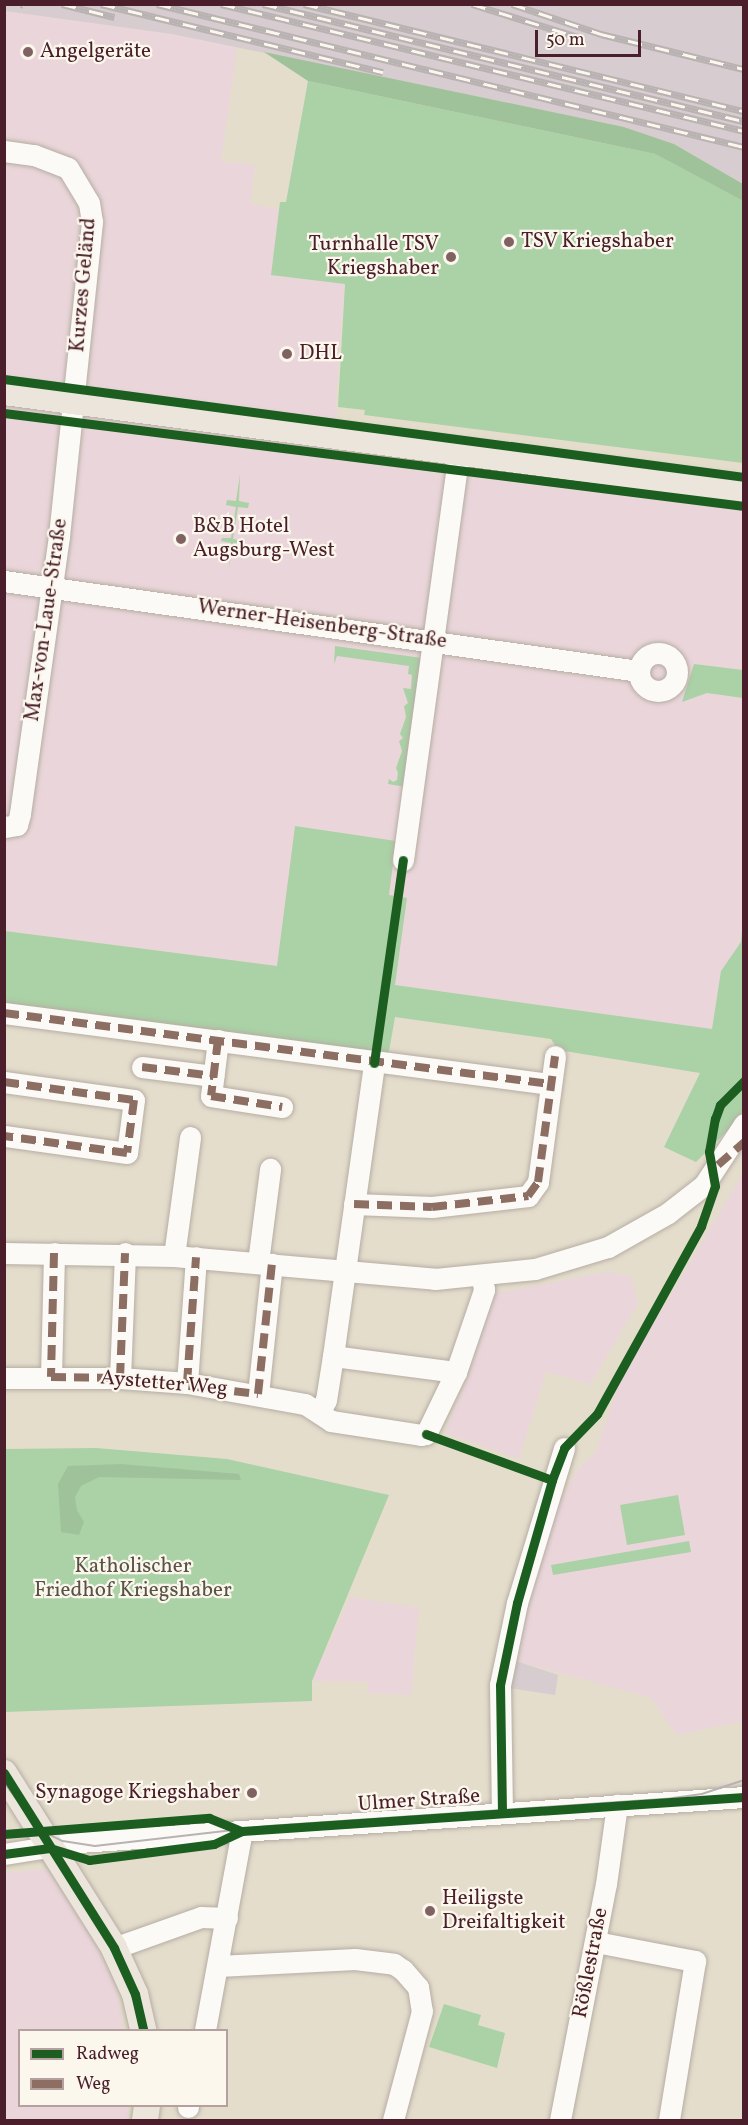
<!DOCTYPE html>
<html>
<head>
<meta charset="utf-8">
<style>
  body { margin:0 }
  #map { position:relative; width:748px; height:2125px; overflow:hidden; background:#e4ddcc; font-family:Vollkorn,serif }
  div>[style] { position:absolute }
  .built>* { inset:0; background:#ead6da }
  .industrial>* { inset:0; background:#d7cccf }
  .green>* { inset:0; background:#abd1a6 }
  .forest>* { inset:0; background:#9fc29b }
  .roads { filter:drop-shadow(0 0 2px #b6ada3) drop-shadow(0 0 2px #b6ada3) }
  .minor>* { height:21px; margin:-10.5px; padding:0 10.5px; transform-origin:10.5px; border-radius:10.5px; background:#fbfaf7 }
  .minor>.ring { margin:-10.5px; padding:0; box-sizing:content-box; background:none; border:21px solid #fbfaf7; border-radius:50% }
  .major>* { height:26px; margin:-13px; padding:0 13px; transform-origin:13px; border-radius:13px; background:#ece5dc }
  .tram>* { height:1.5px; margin:-0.75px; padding:0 0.75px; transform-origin:0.75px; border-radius:0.75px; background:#b9b2b2 }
  .rail>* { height:7px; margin-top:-3.5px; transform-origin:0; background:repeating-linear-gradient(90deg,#fbf7ec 0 14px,#b9b2b2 0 28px); box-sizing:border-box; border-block:2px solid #b9b2b2 }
  .quiet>* { height:8px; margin-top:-4px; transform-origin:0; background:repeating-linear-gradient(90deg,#8d6e63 0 15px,transparent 0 23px) }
  .cycleway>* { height:9px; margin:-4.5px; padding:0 4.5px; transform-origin:4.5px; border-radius:4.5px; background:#1b5e20 }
  .dots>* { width:16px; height:16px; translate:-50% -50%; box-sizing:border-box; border:3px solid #fbf7ec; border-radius:50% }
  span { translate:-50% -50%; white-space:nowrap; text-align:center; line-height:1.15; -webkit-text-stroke:4.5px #fbf7ec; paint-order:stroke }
  .poi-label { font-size:21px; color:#4a1f2b }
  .left { translate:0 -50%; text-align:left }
  .right { translate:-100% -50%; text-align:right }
  .street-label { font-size:21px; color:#4a1f2b }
  .park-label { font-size:21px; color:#595246 }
  .frame { position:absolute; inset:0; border:6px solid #4a1f2b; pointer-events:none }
  .legend { position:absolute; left:18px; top:2029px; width:210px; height:78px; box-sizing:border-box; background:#fbf7ec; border:2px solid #b4a19f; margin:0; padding:8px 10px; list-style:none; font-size:18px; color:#4a1f2b }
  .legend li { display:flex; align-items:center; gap:12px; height:30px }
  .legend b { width:30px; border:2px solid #b4a19f }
  .scale { position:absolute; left:535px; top:30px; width:106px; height:27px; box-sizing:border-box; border:3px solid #4a1f2b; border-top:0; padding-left:8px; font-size:18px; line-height:21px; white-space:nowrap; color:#4a1f2b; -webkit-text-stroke:4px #fbf7ec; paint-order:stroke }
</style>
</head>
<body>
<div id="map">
  <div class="built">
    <div style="clip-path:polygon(5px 11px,172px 34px,237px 48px,221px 161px,255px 165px,250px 204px,279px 209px,271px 275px,345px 284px,336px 397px,339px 457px,744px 509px,743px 670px,694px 664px,683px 702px,707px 693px,743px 698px,743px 920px,741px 942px,721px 971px,712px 1029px,395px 985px,407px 899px,389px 895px,395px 841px,296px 826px,277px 966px,5px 931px)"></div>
    <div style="clip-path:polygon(743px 1173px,743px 1721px,677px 1735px,651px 1698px,513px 1660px,553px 1514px,577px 1470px,596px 1452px,619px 1382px)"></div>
    <div style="clip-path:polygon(606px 1272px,631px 1276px,638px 1304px,590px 1384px,546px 1372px,519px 1459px,445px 1433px,478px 1348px,491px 1294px)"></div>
    <div style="clip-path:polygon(350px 1597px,419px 1608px,411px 1695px,368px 1693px,368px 1682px,312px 1681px)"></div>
    <div style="clip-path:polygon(45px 1869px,67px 1889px,116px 1984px,123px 2030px,20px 2030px,20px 2106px,127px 2106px,127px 2120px,5px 2120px,4px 1873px)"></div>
  </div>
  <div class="industrial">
    <div style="clip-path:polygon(5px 4px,743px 5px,743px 184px,674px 144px,624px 127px,172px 34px,5px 11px)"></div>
    <div style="clip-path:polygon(513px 1660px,558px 1675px,555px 1695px,509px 1688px)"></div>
  </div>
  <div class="green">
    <div style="clip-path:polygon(308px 81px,655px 154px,743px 201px,743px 463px,364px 415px,365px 410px,338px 407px,345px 284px,271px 275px,280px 202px,286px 202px)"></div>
    <div style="clip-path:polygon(240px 474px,239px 501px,249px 503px,248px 508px,238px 507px,233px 539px,244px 541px,243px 544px,233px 543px,229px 569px,231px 543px,221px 541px,222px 538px,231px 538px,236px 507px,226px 505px,227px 500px,236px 501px)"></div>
    <div style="clip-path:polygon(335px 646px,422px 658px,406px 787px,388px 784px,389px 779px,393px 782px,397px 780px,398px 773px,396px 768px,402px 751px,399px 741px,403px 738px,400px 734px,406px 717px,404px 706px,408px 703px,403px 688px,411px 689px,412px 675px,408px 674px,409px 666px,337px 656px,334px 664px)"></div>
    <div style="clip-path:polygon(694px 664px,743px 670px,743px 698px,707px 693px,682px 702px)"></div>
    <div style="clip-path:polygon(295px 826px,396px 841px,389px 895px,407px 898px,395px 985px,712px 1029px,721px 971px,741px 942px,743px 920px,743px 1110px,736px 1122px,696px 1162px,664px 1147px,700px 1073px,558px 1050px,551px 1039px,395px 1017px,388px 1057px,5px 1004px,5px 931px,277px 966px)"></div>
    <div style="clip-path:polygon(96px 1448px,227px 1459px,389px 1495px,312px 1681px,312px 1701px,5px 1712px,4px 1449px)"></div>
    <div style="clip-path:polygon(678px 1495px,685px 1535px,627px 1545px,620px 1505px)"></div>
    <div style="clip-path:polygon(689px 1541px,691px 1552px,553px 1575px,551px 1565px)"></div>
    <div style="clip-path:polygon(444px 2004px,481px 2015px,478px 2025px,505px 2033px,497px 2068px,429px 2047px)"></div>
  </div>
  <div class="forest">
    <div style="clip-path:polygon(264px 52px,624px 127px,674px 144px,743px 184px,743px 201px,655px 154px,308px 81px)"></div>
    <div style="clip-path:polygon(121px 1464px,239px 1474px,241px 1480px,99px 1477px,81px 1486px,75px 1497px,77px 1510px,84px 1522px,79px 1535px,61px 1532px,58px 1484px,68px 1466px)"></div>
  </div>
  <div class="roads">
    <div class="minor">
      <div style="left:4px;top:151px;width:30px;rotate:8deg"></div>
      <div style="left:34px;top:155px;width:36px;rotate:21deg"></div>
      <div style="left:68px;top:168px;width:41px;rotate:59deg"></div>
      <div style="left:89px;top:203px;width:19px;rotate:81deg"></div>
      <div style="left:92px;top:222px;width:316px;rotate:96deg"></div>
      <div style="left:59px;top:536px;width:281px;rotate:98deg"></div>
      <div style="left:20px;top:814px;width:11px;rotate:105deg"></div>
      <div style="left:17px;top:825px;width:13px;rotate:171deg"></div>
      <div style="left:4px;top:581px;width:641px;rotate:8.07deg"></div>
      <div class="ring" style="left:639px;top:653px;width:17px;height:17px"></div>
      <div style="left:403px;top:860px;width:414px;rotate:-82.2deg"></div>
      <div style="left:4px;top:1013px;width:551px;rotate:7.41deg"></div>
      <div style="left:218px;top:1040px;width:56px;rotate:97.1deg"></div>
      <div style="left:211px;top:1096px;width:72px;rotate:8.8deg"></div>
      <div style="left:142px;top:1067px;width:72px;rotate:7.2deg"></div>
      <div style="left:4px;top:1082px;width:131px;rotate:7.9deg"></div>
      <div style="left:134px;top:1100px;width:53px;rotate:97.5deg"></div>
      <div style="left:127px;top:1153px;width:124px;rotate:-172.1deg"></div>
      <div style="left:354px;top:1204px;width:78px;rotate:2.2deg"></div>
      <div style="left:432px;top:1207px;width:97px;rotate:-6.5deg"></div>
      <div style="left:528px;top:1196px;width:17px;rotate:-54deg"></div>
      <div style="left:538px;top:1182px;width:127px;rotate:-82.3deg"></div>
      <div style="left:4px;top:1253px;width:170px;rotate:1deg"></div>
      <div style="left:174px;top:1256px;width:262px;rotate:5deg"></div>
      <div style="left:435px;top:1279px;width:100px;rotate:-5.7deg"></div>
      <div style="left:535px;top:1269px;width:76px;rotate:-16.8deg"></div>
      <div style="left:608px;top:1247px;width:69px;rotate:-29.5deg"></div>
      <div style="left:668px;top:1213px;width:46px;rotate:-37.9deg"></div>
      <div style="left:704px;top:1185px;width:73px;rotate:-56.7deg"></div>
      <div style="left:174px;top:1256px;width:120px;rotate:-82.3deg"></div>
      <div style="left:258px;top:1262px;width:94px;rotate:-82.6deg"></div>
      <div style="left:333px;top:1356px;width:124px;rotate:7.4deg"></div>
      <div style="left:51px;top:1377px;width:124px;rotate:-88.6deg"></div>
      <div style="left:4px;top:1378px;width:116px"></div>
      <div style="left:120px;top:1378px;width:67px;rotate:4.3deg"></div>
      <div style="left:187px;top:1383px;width:120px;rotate:10.1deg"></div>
      <div style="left:305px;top:1404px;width:31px;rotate:33deg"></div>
      <div style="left:331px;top:1421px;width:91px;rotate:8.8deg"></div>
      <div style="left:421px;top:1435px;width:5px;rotate:-11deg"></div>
      <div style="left:426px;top:1434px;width:69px;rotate:-64.2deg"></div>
      <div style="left:456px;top:1372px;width:87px;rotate:-71.1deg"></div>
      <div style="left:484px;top:1290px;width:14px;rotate:-98deg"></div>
      <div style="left:120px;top:1378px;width:125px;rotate:-87.7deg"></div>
      <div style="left:187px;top:1383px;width:126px;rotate:-85.9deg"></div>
      <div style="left:258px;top:1394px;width:131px;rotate:-83.9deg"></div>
      <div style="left:319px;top:1413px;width:15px;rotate:-62deg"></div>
      <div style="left:326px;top:1400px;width:45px;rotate:-81deg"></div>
      <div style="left:333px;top:1356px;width:296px;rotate:-82deg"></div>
      <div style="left:502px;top:1812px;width:127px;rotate:-90.9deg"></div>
      <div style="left:500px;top:1685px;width:84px;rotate:-78.3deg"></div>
      <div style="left:517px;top:1603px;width:162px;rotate:-73.1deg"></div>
      <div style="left:4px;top:1854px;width:76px;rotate:-9.1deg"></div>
      <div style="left:79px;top:1842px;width:667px;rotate:-3.87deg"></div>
      <div style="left:596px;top:1942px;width:101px;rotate:10.9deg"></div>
      <div style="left:695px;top:1961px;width:161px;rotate:99.3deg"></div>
      <div style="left:114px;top:1948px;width:92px;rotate:-19.6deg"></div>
      <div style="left:201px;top:1917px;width:26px;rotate:2deg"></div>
      <div style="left:218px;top:1966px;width:137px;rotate:-2.9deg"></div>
      <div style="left:355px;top:1959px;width:39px;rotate:7deg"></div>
      <div style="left:394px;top:1964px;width:11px;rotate:34deg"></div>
      <div style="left:403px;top:1970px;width:23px;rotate:49deg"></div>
      <div style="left:418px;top:1987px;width:24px;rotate:81deg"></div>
      <div style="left:422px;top:2011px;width:113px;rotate:104.9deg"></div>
      <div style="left:205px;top:2030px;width:202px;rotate:-79.5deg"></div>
      <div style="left:188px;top:2107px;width:1px;rotate:-90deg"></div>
      <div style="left:560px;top:2120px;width:240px;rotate:-79deg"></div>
      <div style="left:606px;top:1884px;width:80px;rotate:-82.1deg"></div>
    </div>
    <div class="major">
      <div style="left:4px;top:392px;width:746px;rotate:7.54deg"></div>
      <div style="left:4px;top:1773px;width:207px;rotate:57.8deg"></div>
      <div style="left:114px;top:1948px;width:51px;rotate:65.5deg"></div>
      <div style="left:135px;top:1994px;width:37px;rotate:77deg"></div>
      <div style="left:145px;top:2120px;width:14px;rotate:-82deg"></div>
    </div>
  </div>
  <div class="tram">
    <div style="left:4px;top:1782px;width:60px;rotate:53.1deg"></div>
    <div style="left:40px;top:1830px;width:25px;rotate:26deg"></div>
    <div style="left:63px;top:1841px;width:32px;rotate:9deg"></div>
    <div style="left:95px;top:1846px;width:174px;rotate:-6.6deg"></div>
    <div style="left:268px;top:1826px;width:399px;rotate:-3.9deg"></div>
    <div style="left:666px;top:1799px;width:36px;rotate:-8deg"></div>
    <div style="left:702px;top:1794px;width:44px;rotate:-18.4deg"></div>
  </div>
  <div class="rail">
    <div style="left:21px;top:4px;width:3px;rotate:18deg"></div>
    <div style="left:62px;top:4px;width:54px;rotate:14deg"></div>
    <div style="left:101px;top:4px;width:290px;rotate:13.6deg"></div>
    <div style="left:157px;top:4px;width:604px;rotate:13.69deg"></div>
    <div style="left:221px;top:4px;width:538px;rotate:13.65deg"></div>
    <div style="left:263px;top:4px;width:495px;rotate:13.7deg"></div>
    <div style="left:304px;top:4px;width:453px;rotate:13.7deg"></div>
    <div style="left:472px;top:4px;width:111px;rotate:17.3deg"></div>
    <div style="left:512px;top:4px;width:94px;rotate:18.6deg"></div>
    <div style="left:601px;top:34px;width:147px;rotate:13.8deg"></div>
  </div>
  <div class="quiet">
    <div style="left:4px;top:1013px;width:551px;rotate:7.41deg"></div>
    <div style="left:218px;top:1040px;width:56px;rotate:97.1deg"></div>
    <div style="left:211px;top:1096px;width:72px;rotate:8.8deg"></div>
    <div style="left:142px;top:1067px;width:72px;rotate:7.2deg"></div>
    <div style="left:4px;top:1082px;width:131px;rotate:7.9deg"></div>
    <div style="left:134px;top:1100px;width:53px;rotate:97.5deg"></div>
    <div style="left:127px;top:1153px;width:124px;rotate:-172.1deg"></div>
    <div style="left:718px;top:1165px;width:35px;rotate:-41deg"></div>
    <div style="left:354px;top:1204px;width:78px;rotate:2.2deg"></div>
    <div style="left:432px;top:1207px;width:97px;rotate:-6.5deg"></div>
    <div style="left:528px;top:1196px;width:17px;rotate:-54deg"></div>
    <div style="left:538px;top:1182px;width:127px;rotate:-82.3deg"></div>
    <div style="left:54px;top:1253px;width:124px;rotate:91.4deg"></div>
    <div style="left:51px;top:1377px;width:69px;rotate:0.8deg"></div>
    <div style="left:120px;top:1378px;width:139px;rotate:6.6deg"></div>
    <div style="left:258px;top:1394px;width:131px;rotate:-83.9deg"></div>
    <div style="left:120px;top:1378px;width:125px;rotate:-87.7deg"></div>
    <div style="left:187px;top:1383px;width:126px;rotate:-85.9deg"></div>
  </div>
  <div class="cycleway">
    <div style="left:4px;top:379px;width:746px;rotate:7.54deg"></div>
    <div style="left:4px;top:413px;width:746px;rotate:7.16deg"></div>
    <div style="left:374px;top:1063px;width:205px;rotate:-81.9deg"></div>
    <div style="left:426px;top:1434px;width:134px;rotate:20.1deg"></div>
    <div style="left:4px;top:1773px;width:207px;rotate:57.8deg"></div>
    <div style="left:114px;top:1948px;width:51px;rotate:65.5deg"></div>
    <div style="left:135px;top:1994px;width:37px;rotate:77deg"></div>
    <div style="left:502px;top:1812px;width:127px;rotate:-90.9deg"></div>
    <div style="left:500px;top:1685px;width:84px;rotate:-78.3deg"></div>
    <div style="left:517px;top:1603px;width:128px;rotate:-74.1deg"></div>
    <div style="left:552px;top:1480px;width:34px;rotate:-69deg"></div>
    <div style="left:564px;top:1448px;width:47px;rotate:-45.9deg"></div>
    <div style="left:597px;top:1414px;width:215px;rotate:-61deg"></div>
    <div style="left:701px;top:1226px;width:42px;rotate:-70.7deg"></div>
    <div style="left:715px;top:1186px;width:35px;rotate:-100deg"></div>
    <div style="left:709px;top:1152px;width:34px;rotate:-80deg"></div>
    <div style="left:715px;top:1119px;width:15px;rotate:-70deg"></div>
    <div style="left:720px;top:1105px;width:34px;rotate:-45deg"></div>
    <div style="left:4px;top:1834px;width:206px;rotate:-4.5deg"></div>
    <div style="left:209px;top:1818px;width:35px;rotate:22deg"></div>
    <div style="left:4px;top:1854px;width:46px;rotate:-7.4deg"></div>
    <div style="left:50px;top:1848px;width:41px;rotate:17.1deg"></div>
    <div style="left:89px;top:1860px;width:126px;rotate:-7.3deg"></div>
    <div style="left:214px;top:1844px;width:31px;rotate:-25deg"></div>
    <div style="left:242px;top:1831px;width:503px;rotate:-3.87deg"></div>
  </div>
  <div class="dots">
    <div style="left:28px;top:52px;background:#806263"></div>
    <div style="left:509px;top:242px;background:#806263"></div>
    <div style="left:451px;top:257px;background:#806263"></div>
    <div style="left:287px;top:354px;background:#806263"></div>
    <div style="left:181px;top:539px;background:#806263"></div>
    <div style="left:252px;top:1793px;background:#806263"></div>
    <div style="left:430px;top:1911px;background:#806263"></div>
  </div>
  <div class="poi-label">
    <span class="left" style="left:40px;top:52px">Angelgeräte</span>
    <span class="left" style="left:521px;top:242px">TSV Kriegshaber</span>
    <span class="right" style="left:439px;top:257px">Turnhalle TSV<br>Kriegshaber</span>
    <span class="left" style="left:299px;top:354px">DHL</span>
    <span class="left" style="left:193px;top:539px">B&amp;B Hotel<br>Augsburg-West</span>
    <span class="right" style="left:240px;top:1793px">Synagoge Kriegshaber</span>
    <span class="left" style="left:442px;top:1911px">Heiligste<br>Dreifaltigkeit</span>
  </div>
  <div class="street-label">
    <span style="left:84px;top:285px;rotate:-85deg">Kurzes Geländ</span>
    <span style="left:47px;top:620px;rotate:-82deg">Max-von-Laue-Straße</span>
    <span style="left:322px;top:625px;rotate:8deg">Werner-Heisenberg-Straße</span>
    <span style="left:164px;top:1384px;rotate:5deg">Aystetter Weg</span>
    <span style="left:419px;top:1801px;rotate:-4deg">Ulmer Straße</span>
    <span style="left:591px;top:1963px;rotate:-79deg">Rößlestraße</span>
  </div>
  <div class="park-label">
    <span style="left:133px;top:1579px">Katholischer<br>Friedhof Kriegshaber</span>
  </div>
  <div class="frame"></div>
  <ul class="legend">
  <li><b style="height:8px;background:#1b5e20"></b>Radweg</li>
  <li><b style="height:8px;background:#8d6e63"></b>Weg</li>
  </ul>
  <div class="scale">50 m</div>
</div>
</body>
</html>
